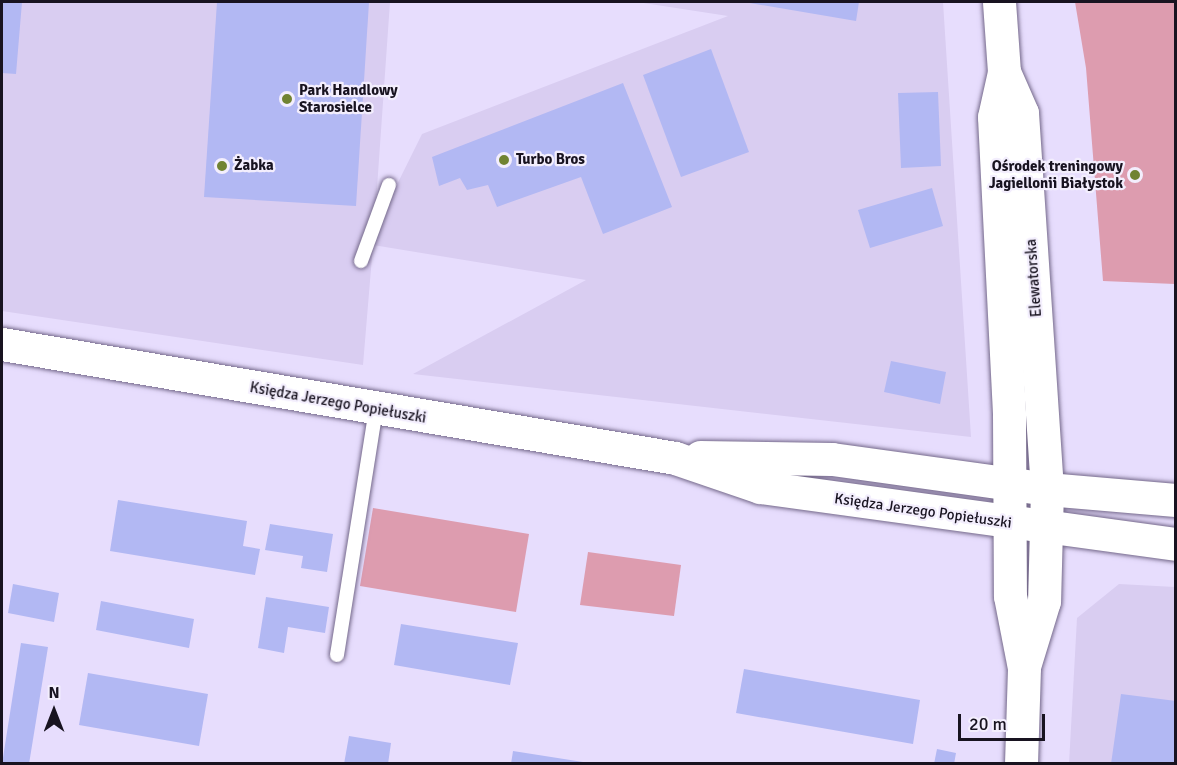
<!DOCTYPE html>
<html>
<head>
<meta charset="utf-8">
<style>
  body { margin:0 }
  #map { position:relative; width:1177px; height:765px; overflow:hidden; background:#e7ddfd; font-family:Signika,sans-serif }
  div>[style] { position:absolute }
  .built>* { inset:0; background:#d9cdf1 }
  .green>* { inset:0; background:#dd9caf }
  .building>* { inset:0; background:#b2b8f3 }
  .roads { filter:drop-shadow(0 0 2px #74688a) drop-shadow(0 0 2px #74688a) }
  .lane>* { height:14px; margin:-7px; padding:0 7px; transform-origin:7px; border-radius:7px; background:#fff }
  .secondary>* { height:33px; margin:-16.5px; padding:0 16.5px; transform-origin:16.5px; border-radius:16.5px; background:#fff }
  .dots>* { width:16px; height:16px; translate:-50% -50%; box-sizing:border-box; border:3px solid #f3eefd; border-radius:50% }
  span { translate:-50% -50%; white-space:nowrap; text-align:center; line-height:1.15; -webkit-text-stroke:4.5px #f3eefd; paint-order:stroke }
  .poi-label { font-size:15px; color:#181320; font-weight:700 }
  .left { translate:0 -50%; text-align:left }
  .right { translate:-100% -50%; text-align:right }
  .street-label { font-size:15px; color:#181320 }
  .frame { position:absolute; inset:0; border:3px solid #181320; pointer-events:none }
  .north { position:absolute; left:24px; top:681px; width:60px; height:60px; -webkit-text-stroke:4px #f3eefd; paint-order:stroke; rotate:0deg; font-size:16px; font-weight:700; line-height:24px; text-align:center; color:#181320 }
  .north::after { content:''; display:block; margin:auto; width:21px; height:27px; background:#181320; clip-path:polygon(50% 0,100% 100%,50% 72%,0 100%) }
  .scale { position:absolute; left:958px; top:714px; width:87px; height:27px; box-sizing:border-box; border:3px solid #181320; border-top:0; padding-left:8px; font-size:18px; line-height:21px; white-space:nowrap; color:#181320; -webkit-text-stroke:4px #f3eefd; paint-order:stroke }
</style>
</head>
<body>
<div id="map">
  <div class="built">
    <div style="clip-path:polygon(2px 2px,390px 2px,374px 231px,422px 134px,728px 16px,637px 2px,943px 2px,971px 437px,413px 374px,586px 280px,373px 245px,363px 365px,2px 311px)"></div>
    <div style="clip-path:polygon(1119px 584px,1175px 587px,1175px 763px,1069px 764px,1077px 618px)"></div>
  </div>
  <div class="green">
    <div style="clip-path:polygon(1075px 2px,1175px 2px,1175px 284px,1103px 281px,1086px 68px)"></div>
    <div style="clip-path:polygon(373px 508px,529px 534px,516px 612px,360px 586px)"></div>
    <div style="clip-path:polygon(588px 552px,681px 565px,674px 616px,580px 605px)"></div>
  </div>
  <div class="building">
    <div style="clip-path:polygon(2px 2px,22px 2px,16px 74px,2px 73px)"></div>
    <div style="clip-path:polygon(217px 2px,369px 2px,356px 206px,204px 197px)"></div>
    <div style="clip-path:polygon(744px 2px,859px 2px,856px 21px)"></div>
    <div style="clip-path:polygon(711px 49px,749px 152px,681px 177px,643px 75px)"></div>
    <div style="clip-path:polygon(623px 83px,672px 207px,603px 234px,581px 177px,497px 207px,488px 185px,467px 190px,460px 178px,439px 186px,432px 157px)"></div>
    <div style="clip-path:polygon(938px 92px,941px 166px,901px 168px,898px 93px)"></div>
    <div style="clip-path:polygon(932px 188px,943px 226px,870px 248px,858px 210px)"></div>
    <div style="clip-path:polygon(891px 361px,946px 372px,940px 404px,884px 392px)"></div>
    <div style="clip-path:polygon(118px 500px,247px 521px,243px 546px,260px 549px,255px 575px,110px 551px)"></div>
    <div style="clip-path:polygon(270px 524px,333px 534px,327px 572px,301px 568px,303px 556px,265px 550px)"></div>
    <div style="clip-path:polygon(13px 584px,59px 593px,54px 622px,8px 613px)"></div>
    <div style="clip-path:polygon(266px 597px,329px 607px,325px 633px,288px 627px,284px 653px,258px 648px)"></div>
    <div style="clip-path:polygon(101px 601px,194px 619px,189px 648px,96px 630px)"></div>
    <div style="clip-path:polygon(401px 624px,518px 643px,510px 685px,394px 665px)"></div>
    <div style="clip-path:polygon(21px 643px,48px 647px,29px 764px,2px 764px)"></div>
    <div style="clip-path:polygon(744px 669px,920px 700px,913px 744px,736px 713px)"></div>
    <div style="clip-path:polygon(88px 673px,208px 694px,199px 746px,79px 725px)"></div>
    <div style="clip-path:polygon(1121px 694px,1176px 701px,1176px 764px,1111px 764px)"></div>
    <div style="clip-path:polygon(349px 736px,391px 743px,388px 764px,344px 764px)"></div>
    <div style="clip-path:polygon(937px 749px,956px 753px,954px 764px,934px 764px)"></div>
    <div style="clip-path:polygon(513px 751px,583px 762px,583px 764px,511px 764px)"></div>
  </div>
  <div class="roads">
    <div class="lane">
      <div style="left:361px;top:261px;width:81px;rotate:-69.8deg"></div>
      <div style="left:337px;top:655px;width:248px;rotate:-81deg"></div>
    </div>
    <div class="secondary">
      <div style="left:999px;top:2px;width:70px;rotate:85.9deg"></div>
      <div style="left:1004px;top:72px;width:46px;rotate:102.5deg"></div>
      <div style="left:994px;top:117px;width:298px;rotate:87.1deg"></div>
      <div style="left:1009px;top:415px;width:181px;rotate:89.7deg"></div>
      <div style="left:1010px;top:596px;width:73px;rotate:79deg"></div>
      <div style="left:1024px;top:668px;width:96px;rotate:91.8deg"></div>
      <div style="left:1004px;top:72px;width:45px;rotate:66.3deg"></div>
      <div style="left:1022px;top:113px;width:377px;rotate:86.2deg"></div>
      <div style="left:1047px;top:489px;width:112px;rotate:91.5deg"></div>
      <div style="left:1044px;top:601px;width:65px;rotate:107deg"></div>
      <div style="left:2px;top:344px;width:683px;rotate:9.61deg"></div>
      <div style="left:675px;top:458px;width:90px;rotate:18.8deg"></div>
      <div style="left:760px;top:487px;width:420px;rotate:7.8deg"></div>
      <div style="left:700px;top:457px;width:132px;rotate:0.9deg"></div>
      <div style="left:832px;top:459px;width:217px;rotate:7.9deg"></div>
      <div style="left:1047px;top:489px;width:129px;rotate:4.9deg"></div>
    </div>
  </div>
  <div class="dots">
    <div style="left:287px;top:99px;background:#718332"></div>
    <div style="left:504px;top:160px;background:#718332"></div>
    <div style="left:222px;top:166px;background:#718332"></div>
    <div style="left:1135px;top:175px;background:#718332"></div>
  </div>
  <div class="poi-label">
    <span class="left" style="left:299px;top:99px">Park Handlowy<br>Starosielce</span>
    <span class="left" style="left:516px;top:160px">Turbo Bros</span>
    <span class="left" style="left:234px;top:166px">Żabka</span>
    <span class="right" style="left:1123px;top:175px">Ośrodek treningowy<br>Jagiellonii Białystok</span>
  </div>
  <div class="street-label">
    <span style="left:1034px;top:278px;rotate:-94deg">Elewatorska</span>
    <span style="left:338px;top:403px;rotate:10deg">Księdza Jerzego Popiełuszki</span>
    <span style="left:923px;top:511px;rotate:8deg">Księdza Jerzego Popiełuszki</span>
  </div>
  <div class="frame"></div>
  <div class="north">N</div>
  <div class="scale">20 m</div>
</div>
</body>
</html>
